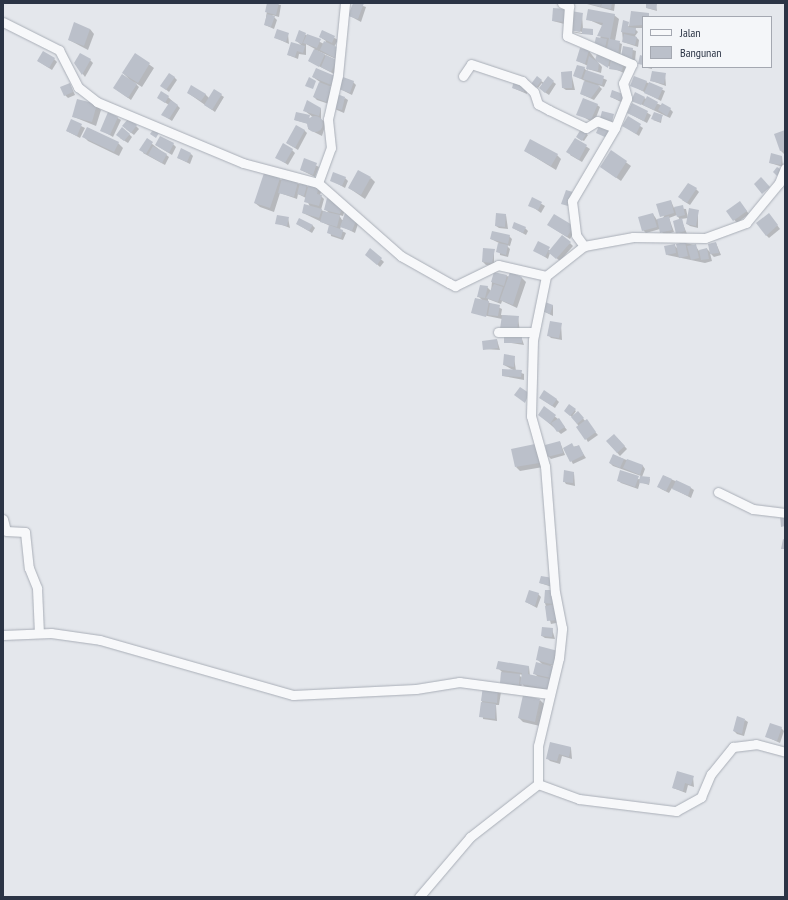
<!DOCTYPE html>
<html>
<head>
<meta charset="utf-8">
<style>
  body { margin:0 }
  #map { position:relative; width:788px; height:900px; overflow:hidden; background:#e4e7ec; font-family:"PT Sans Narrow",sans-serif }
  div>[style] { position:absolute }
  .shadow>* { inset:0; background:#0003 }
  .building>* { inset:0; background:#bbc0ca }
  .round { border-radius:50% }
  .roads { filter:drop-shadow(0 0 1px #a9aeb7) drop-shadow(0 0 1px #a9aeb7) }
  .street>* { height:9px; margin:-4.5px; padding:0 4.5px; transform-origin:4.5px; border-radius:4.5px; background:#f7f8fa }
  span { translate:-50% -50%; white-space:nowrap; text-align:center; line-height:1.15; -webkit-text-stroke:3px #f4f6f9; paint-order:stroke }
  .frame { position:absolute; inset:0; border:4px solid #2b3445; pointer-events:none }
  .legend { position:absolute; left:642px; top:16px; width:130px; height:52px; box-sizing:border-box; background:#f4f6f9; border:1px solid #a4a8b1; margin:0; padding:5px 7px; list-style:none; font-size:12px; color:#2b3445 }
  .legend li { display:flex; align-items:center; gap:8px; height:20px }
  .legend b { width:20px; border:1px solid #a4a8b1 }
</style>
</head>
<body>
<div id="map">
  <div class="shadow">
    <div style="clip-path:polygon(268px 3px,281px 5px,279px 17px,272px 15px,277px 20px,274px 29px,265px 25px)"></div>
    <div style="clip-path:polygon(354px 3px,366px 7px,361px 22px,350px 16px)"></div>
    <div style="clip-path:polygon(573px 3px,581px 3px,581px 4px,574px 4px)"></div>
    <div style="clip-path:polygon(615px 3px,614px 11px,587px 4px,588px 3px)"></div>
    <div style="clip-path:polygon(656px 5px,657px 11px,647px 8px)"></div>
    <div style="clip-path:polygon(554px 9px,568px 25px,553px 21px)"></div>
    <div style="clip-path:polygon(632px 12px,652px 17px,643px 17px,643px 28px,634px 28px,638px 32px,635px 36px,639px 40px,638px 47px,623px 42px,622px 31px,630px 25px)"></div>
    <div style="clip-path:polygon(582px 14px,583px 29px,593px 30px,593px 35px,571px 29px)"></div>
    <div style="clip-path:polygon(614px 15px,619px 19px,615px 41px,622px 44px,620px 57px,598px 48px,603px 26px,587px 19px)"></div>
    <div style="clip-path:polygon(90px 29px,94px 34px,88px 50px,69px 40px)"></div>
    <div style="clip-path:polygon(322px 31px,338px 40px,334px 47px,338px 60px,316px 50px,336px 61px,334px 74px,309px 61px,315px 49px,306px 44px,306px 55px,299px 54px,298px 59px,288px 55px,303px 47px,296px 40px,300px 32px,324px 44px,326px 41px,320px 37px)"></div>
    <div style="clip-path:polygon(571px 31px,582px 33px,582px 34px,572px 32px)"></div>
    <div style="clip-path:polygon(288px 34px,289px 44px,276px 38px)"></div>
    <div style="clip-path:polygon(624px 47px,636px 51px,635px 61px,625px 60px)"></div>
    <div style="clip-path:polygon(589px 51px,596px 60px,598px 55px,626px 65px,624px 73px,597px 61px,602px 67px,601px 73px,588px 69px,587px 72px,607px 80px,604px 87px,598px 85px,602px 89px,594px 100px,581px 94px,585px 81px,575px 76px,584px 68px,587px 71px,588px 66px,578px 61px)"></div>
    <div style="clip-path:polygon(135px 54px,154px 68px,142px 87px,134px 82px,139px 87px,131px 100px,114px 88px,130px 80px,123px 73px)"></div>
    <div style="clip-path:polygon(54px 59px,57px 62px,52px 70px,38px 61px)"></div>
    <div style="clip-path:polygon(90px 60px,93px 63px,85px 77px,75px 63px)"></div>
    <div style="clip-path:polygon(643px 67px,652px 67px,652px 69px)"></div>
    <div style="clip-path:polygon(571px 72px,575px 90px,566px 90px,563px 88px)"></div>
    <div style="clip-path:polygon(665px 74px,666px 86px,652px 81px)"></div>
    <div style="clip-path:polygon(334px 76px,334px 87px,329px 86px,334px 90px,329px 104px,317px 100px,314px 97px,320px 82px,313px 77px)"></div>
    <div style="clip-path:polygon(174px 77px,177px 80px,169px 92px,164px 88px)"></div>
    <div style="clip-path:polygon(537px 78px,544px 83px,548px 78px,556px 84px,549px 95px,543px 91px,542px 83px,538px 88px,533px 84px)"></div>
    <div style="clip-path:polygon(353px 82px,356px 85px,352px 95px,340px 89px)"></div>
    <div style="clip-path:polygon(646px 82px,665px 91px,661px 101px,631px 85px)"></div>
    <div style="clip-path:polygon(70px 84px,75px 95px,68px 98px,65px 95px)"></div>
    <div style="clip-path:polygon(513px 88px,528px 89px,527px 94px)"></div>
    <div style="clip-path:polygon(613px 91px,626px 97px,623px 103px,611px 97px)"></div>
    <div style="clip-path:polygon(188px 93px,205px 94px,209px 98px,221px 95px,224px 97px,215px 112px)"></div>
    <div style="clip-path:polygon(168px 97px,180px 108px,172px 121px,163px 115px,169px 105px,158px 98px)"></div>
    <div style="clip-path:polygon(345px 98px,348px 100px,344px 113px,337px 110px,334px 108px)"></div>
    <div style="clip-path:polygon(644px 98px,670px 109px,673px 112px,670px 118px,632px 100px)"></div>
    <div style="clip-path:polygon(632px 104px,651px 115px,647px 123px,628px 113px)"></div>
    <div style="clip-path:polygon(96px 105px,101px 110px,96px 126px,74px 117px)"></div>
    <div style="clip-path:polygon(597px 105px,600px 107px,594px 123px,578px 114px)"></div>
    <div style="clip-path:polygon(321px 109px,321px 119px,326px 123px,322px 136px,308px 129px,309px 124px,295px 120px,314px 118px,305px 111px)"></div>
    <div style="clip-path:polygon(109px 113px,121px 120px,113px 137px,101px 130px)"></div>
    <div style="clip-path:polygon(662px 116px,661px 123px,653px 120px)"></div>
    <div style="clip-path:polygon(628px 118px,643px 128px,639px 136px,624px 126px)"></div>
    <div style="clip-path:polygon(71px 121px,85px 128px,80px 138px,67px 131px)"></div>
    <div style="clip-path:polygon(136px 126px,139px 129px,134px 135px,126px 129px)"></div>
    <div style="clip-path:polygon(88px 128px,118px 143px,123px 148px,119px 156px,88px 141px,84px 137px)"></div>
    <div style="clip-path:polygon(304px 130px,307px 133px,298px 150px,287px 143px)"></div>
    <div style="clip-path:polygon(581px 130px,588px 135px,584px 141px,578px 138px)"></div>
    <div style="clip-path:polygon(785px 131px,785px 155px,781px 151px)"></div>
    <div style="clip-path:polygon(129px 134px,132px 137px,128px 143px,120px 138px)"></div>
    <div style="clip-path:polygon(575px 139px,590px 149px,582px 162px,570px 155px)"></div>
    <div style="clip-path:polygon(147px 140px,169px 157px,165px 165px,143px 153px)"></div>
    <div style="clip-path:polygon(173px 144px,176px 147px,172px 155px,156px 145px)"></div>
    <div style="clip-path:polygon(292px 150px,295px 153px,288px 165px,276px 157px)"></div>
    <div style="clip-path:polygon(525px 151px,557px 155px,561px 159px,556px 170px)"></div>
    <div style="clip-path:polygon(611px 151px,631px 166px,621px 181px,601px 167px)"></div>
    <div style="clip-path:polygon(191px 154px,193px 156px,190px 164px,178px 158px)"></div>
    <div style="clip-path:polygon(782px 156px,783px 167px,770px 163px)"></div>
    <div style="clip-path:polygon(305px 160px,319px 167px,315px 177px,301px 170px)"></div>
    <div style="clip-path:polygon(345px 178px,348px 181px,345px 188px,331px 180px)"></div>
    <div style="clip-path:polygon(371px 178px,375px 182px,365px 199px,349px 188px)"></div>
    <div style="clip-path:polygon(279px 179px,322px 190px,320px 195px,324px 199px,321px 210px,329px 213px,325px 209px,345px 209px,343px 216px,339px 215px,342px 220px,359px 221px,355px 233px,341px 226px,340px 230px,346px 233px,343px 240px,331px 236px,330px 226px,303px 213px,310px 207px,306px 198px,298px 194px,297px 199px,280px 193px,274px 212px,260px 207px,255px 203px)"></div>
    <div style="clip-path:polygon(696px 189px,699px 192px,690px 205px,682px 200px)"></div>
    <div style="clip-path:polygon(533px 199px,545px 206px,541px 213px,530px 205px)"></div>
    <div style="clip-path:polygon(671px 201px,674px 208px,686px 209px,688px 218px,681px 219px,687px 234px,677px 233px,680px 220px,677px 215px,669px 218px,674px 232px,664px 235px,660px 229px,646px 233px,643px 230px,653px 214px,657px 220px,663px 218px)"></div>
    <div style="clip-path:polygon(742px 205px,749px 214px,737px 223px,727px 211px)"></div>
    <div style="clip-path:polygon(698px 211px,698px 228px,690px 226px,687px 224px)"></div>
    <div style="clip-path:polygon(506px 215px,508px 229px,499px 228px,496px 226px)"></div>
    <div style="clip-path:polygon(771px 217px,780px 229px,769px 238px,766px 235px)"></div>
    <div style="clip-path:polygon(288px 218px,290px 228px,277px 223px)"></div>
    <div style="clip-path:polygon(297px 224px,312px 225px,315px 228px,312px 233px)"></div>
    <div style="clip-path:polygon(551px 227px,576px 230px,570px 239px)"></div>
    <div style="clip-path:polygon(513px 228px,525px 228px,528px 231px,526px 235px)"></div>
    <div style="clip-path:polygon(509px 236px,512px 239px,510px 246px,506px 245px,510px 249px,508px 257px,500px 255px,499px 243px,491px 239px)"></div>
    <div style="clip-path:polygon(570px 243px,573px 246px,560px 261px,550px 253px,548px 259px,534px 250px,552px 250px)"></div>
    <div style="clip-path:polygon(685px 243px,695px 245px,699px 251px,707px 249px,711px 253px,716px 243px,721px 255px,714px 257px,710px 253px,712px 261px,705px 263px,667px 255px,674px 245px,678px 249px)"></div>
    <div style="clip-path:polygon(371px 250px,384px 262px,380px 267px,369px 257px)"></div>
    <div style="clip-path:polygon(494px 250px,494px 266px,486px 265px,483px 262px)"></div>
    <div style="clip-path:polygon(506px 276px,522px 278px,526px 282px,517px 308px,502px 301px,501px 304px,488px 299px,488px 302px,502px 309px,501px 315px,518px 317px,520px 333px,502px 319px,473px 313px,483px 301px,478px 296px,487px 287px,491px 291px,492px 282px)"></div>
    <div style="clip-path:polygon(553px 305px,553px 316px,543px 311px)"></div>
    <div style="clip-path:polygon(561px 324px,562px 340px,551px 338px,548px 335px)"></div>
    <div style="clip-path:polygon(521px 336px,524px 345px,504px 342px)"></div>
    <div style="clip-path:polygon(497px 340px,500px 350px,484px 349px)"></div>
    <div style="clip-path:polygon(514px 357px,516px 371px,524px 374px,524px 380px,503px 376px,515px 371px,504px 365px)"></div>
    <div style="clip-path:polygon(556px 399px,559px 402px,555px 408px,543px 400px)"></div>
    <div style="clip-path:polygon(570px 406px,576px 411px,572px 417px,565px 411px)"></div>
    <div style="clip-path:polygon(544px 408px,558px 419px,567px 430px,561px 434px,542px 417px)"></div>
    <div style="clip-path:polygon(578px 413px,598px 435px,588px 442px,573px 417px)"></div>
    <div style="clip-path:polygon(617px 438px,627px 449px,620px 456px,607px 441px)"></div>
    <div style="clip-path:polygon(560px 442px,565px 455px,551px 459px,548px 456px)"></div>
    <div style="clip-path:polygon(535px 446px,543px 467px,520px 471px,516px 467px)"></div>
    <div style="clip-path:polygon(578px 446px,586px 458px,573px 464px,564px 448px)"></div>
    <div style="clip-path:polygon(613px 455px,643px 466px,645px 469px,642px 477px,650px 479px,649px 485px,640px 482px,638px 489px,621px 483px,618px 480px,641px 479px,641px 476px,613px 466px,610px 463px)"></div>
    <div style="clip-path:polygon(574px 473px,575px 486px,566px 484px,564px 481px)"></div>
    <div style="clip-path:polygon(664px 476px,691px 488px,694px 490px,691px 498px,672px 488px,669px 493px,661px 489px,658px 486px)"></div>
    <div style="clip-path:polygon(553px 579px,555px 588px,540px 583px)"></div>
    <div style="clip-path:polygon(554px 591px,561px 622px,551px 624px,545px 603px)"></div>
    <div style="clip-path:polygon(538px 594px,541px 597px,537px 608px,526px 602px)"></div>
    <div style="clip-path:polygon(552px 629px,555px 639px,545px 638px,542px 636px)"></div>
    <div style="clip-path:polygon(evenodd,540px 647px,557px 667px,551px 665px,556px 670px,553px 693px,526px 688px,522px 684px,521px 687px,501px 682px,502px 672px,498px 668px,529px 667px,530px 676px,538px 677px,534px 673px,542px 664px,537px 659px,540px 647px,518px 674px,523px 675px,522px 678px,518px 674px)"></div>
    <div style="clip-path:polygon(498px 689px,501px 692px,499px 705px,496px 705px,497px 721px,483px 719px,482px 701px)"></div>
    <div style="clip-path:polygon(540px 700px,544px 704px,540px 726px,523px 722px,519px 718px)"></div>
    <div style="clip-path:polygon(745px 720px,748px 722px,744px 736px,737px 734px,734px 731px)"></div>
    <div style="clip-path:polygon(781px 728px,784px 731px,780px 743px,767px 737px)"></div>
    <div style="clip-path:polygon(551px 744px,571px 748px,572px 759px,562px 756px,560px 764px,550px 761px,547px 758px)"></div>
    <div style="clip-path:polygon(693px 777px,694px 787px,688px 785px,686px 793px,673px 788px)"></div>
  </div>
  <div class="building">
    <div style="clip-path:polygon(267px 3px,279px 3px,276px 15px,265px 12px)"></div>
    <div style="clip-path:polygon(353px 3px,364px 3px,358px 19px,348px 16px)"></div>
    <div style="clip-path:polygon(587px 3px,601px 3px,600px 7px)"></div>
    <div style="clip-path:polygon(602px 3px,612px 3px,611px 9px,601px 7px)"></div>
    <div style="clip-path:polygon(646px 3px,657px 4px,656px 10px,646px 8px)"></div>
    <div style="clip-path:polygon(553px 8px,567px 9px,565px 22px,552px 21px)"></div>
    <div style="clip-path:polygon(588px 9px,615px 14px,610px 39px,620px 41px,618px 55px,606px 53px,609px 38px,597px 36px,603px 23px,586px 20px)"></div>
    <div style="clip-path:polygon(571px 11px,583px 13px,580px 32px,568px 30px)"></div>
    <div style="clip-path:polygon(631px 11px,649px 13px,649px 17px,643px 17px,643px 25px,629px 26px)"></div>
    <div style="clip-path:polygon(267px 14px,275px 16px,271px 27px,264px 25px)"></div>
    <div style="clip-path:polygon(623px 20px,629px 22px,628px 27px,636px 28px,635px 34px,621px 32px)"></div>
    <div style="clip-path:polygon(74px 22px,90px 29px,84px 46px,68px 40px)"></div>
    <div style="clip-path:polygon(582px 28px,593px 29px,593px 35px,582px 34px)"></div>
    <div style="clip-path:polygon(277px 29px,289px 33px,286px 42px,274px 38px)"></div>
    <div style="clip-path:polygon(299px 30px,306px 33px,302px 44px,295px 41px)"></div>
    <div style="clip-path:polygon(322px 30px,335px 36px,332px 43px,319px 37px)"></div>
    <div style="clip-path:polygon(307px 34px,321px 39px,317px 48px,303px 43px)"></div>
    <div style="clip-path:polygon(624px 34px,637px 37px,635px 45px,622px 42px)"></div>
    <div style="clip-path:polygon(596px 37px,607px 39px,605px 48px,594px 46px)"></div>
    <div style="clip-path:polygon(324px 41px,339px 48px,335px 58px,320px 50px)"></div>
    <div style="clip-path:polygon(291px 42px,305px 46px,303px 53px,297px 51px,295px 57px,287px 55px)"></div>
    <div style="clip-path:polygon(623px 46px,633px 48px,632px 59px,621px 57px)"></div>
    <div style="clip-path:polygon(580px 48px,589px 50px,585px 64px,576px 61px)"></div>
    <div style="clip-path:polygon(314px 49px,325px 54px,319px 67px,308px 61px)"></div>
    <div style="clip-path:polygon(43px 51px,55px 58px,49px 68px,37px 61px)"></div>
    <div style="clip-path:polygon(80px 53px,91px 59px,82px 75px,74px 63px)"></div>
    <div style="clip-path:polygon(135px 53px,150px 63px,138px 83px,122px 73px)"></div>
    <div style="clip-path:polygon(597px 54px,610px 56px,608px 68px,595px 60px)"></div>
    <div style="clip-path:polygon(326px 55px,337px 60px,331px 72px,321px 67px)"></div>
    <div style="clip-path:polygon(640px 55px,643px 56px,643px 65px,638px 64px)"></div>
    <div style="clip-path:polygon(589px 56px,599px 63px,598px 71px,586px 69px)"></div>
    <div style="clip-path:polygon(611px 59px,624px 62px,622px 71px,609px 69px)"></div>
    <div style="clip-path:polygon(577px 65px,585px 67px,581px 79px,573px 76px)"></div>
    <div style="clip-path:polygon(316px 68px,335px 76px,331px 85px,312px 77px)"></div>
    <div style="clip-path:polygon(586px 70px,604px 76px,602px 85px,583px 79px)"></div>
    <div style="clip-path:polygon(572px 71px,572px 88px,562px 88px,561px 72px)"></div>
    <div style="clip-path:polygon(652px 71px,666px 73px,664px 84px,650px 81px)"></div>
    <div style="clip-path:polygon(169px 73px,175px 77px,166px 90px,160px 86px)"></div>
    <div style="clip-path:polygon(122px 74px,137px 84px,128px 98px,113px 88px)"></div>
    <div style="clip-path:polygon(537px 76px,542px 80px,536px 88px,531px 84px)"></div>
    <div style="clip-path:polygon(548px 76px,554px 81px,545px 93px,539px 88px)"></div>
    <div style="clip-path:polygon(634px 76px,647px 81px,643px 91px,630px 86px)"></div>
    <div style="clip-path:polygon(309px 77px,316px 81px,313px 89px,305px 86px)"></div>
    <div style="clip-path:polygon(343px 77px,354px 81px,350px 93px,339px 89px)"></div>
    <div style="clip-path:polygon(514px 81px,526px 85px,524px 92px,512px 88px)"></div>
    <div style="clip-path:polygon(584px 81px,600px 86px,591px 98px,580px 94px)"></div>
    <div style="clip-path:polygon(319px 82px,332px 87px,326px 102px,313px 97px)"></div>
    <div style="clip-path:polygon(649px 82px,663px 88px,658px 99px,644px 93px)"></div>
    <div style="clip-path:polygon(70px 83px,73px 92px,64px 96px,60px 87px)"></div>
    <div style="clip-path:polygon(191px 85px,206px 94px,201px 101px,187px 93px)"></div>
    <div style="clip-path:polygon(214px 89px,222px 94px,212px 110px,204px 105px)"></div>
    <div style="clip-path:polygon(612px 90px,623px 94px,621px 101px,610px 97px)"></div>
    <div style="clip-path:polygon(161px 91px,169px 96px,165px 103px,157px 98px)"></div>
    <div style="clip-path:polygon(635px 92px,645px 97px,641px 105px,631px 101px)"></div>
    <div style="clip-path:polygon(337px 94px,345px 97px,342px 110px,333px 108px)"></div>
    <div style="clip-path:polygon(647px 96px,658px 102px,654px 110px,643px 105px)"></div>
    <div style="clip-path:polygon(583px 98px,598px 104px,591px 120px,576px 115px)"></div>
    <div style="clip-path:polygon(77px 99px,97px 104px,92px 122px,72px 117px)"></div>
    <div style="clip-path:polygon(171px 100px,178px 105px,169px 119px,161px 115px)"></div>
    <div style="clip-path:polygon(307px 100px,321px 108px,319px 116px,303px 111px)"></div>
    <div style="clip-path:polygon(632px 103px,648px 111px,644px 121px,627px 113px)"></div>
    <div style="clip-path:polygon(662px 103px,671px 108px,667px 116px,658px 110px)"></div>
    <div style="clip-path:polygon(602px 111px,614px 114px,612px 122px,600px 119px)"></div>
    <div style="clip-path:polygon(108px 112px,118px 117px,110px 135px,100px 131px)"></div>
    <div style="clip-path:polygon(296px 112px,310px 115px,308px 124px,294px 120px)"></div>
    <div style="clip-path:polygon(654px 112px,663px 115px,660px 122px,651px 119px)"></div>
    <div class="round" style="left:307px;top:116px;width:16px;height:16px"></div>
    <div style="clip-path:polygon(628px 116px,641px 124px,636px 134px,622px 126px)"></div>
    <div style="clip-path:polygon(71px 119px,82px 124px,77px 136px,66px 131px)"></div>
    <div style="clip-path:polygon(128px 119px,137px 125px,131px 133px,122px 126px)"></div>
    <div style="clip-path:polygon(600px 124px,612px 129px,607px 138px,596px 133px)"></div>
    <div style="clip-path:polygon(296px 125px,305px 130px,295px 148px,286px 143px)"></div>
    <div style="clip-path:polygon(87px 127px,119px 142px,114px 152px,82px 137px)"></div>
    <div style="clip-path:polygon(122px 127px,130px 134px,124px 141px,116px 135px)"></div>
    <div style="clip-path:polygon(155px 127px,160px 131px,156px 138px,150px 134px)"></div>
    <div style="clip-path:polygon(581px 129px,587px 133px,582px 141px,576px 137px)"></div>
    <div style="clip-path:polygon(785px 130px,785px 150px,780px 151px,774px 134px)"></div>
    <div style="clip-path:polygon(160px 136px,174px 143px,169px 153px,155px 145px)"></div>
    <div style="clip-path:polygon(147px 138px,153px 142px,146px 154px,139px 150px)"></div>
    <div style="clip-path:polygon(575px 138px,587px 145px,579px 160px,566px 152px)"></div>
    <div style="clip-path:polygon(530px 139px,558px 154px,551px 166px,524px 151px)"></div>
    <div style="clip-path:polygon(283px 143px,293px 149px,285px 163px,275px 158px)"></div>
    <div style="clip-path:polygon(153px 146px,167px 154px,162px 163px,148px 155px)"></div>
    <div style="clip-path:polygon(181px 148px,191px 153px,187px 162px,177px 158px)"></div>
    <div style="clip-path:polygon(611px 150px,627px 161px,616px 178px,600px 167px)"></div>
    <div style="clip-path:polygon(771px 153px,782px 156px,781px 165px,769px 163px)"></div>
    <div style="clip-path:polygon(304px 158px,317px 163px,313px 175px,300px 170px)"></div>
    <div style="clip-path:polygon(777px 167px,782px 170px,777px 176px,773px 172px)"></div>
    <div style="clip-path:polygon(358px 170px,371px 177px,361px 195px,348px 188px)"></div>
    <div style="clip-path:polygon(333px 172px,346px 177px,342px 186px,330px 181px)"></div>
    <div style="clip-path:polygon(264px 173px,280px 178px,270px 208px,254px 203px)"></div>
    <div style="clip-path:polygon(761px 177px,770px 187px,762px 194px,754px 184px)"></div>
    <div style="clip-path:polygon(282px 178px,298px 182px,294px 197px,278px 193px)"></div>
    <div style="clip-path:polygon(300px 183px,307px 185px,304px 196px,297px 194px)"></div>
    <div style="clip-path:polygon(309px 183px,319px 186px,317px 194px,322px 195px,319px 206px,304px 202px)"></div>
    <div style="clip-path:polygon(688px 183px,697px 188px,687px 203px,678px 197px)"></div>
    <div style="clip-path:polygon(566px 190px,573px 192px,568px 206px,561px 204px)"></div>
    <div style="clip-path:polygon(532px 197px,542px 202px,538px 210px,528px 206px)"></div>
    <div style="clip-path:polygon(327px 198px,343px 205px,340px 214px,324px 210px)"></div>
    <div style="clip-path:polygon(671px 200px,674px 213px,660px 217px,656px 204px)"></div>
    <div style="clip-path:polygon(740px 201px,747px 211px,733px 221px,726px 211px)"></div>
    <div style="clip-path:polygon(304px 204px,322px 209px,319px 218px,302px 213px)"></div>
    <div style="clip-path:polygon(683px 205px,685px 215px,677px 217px,674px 207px)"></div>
    <div style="clip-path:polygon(689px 208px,699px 210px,696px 226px,686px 224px)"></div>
    <div style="clip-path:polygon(323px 211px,340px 215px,337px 227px,320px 222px)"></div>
    <div style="clip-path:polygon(345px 213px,357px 218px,352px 231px,340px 227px)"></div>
    <div style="clip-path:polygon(496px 213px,506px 214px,505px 227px,495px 226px)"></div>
    <div style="clip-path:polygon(653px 213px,657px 227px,642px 231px,638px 217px)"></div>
    <div style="clip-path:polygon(769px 213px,778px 225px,766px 236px,756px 223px)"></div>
    <div style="clip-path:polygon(554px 214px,574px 226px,567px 237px,547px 225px)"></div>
    <div style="clip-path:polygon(277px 215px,289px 217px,287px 226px,275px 224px)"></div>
    <div style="clip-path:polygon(669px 216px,672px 230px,660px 233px,657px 219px)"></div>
    <div style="clip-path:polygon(299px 218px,313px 225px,309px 231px,296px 224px)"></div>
    <div style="clip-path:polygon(682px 218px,685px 231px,676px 234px,673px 221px)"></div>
    <div style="clip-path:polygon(514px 222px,526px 227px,523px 233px,512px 228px)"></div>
    <div style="clip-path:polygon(329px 225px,343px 230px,341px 238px,327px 233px)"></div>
    <div style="clip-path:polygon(492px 231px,510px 235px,508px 244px,490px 239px)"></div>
    <div style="clip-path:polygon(562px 235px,571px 242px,556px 259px,548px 252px)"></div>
    <div style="clip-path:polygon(538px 241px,550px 247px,545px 257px,533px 251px)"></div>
    <div style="clip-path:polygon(685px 242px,688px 256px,679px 258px,676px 244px)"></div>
    <div style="clip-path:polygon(716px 242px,719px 253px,710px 254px,708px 244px)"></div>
    <div style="clip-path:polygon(498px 243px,508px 245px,506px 255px,496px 252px)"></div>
    <div style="clip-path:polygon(675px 244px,676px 253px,666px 255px,664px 246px)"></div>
    <div style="clip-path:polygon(696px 244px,699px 258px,691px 260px,687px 246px)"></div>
    <div style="clip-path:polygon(370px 248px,382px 258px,377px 265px,365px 255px)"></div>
    <div style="clip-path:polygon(483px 248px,495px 249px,492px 263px,482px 262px)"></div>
    <div style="clip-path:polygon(707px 248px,709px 259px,701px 260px,699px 250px)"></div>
    <div style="clip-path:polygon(494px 272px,507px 275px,504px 286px,491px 282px)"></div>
    <div style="clip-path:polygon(510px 272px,522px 277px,513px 305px,500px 300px)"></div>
    <div style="clip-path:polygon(494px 284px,503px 287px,498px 302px,486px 298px)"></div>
    <div style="clip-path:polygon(480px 285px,488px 286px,485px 298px,477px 297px)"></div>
    <div style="clip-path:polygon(475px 298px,489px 301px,486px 317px,471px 313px)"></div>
    <div style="clip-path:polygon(545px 302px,553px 305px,550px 314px,542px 311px)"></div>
    <div style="clip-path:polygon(490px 303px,500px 305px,498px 316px,488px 315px)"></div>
    <div style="clip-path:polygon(502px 315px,519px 316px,517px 330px,500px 329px)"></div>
    <div style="clip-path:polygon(550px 321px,562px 323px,559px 338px,547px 336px)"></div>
    <div style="clip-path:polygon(504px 335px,522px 335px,522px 343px,504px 343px)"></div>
    <div style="clip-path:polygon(497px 339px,498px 348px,483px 350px,482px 341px)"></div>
    <div style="clip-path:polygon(504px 354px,515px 356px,514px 367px,503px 365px)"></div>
    <div style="clip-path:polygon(502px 369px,522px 370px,521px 377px,502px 376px)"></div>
    <div style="clip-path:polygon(520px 387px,529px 393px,525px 403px,514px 395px)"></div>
    <div style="clip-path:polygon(544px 390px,557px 399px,552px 406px,539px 398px)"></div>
    <div style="clip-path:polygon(569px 404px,576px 409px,570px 416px,564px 411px)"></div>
    <div style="clip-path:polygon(544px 406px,556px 415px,550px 424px,538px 415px)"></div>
    <div style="clip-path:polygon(578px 411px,584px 418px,577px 424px,571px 417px)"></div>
    <div style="clip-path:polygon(559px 418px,565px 427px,557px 432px,551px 423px)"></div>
    <div style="clip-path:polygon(587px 419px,596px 432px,585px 440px,576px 427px)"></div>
    <div style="clip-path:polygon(614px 434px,625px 446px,617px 453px,606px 441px)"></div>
    <div style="clip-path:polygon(560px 441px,563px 453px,547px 457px,545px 445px)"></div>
    <div style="clip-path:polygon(572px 443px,574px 447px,579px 445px,584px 455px,570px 462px,563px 448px)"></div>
    <div style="clip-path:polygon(535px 444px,539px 463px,515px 467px,511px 449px)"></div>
    <div style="clip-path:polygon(613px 454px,624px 459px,620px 468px,609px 463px)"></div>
    <div style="clip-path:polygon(627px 459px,643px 465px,640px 475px,623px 468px)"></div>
    <div style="clip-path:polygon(564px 470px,574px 472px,573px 483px,563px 482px)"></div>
    <div style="clip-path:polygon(620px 470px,639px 476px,635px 487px,617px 481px)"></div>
    <div style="clip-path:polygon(663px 475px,672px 479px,666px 491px,657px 487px)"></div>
    <div style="clip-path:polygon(640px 476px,650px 477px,649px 484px,639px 483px)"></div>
    <div style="clip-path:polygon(676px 480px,691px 487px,688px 496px,672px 489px)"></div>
    <div style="clip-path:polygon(780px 515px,785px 515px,785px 526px,781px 527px)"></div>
    <div style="clip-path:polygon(783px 539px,785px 540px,785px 549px,781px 549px)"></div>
    <div style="clip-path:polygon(541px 576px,553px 578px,552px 586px,539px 583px)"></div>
    <div style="clip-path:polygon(529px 590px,539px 593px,535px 606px,525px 602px)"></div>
    <div style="clip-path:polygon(545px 590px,554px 590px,554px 604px,544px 603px)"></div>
    <div style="clip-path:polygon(557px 604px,559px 620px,547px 621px,545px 606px)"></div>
    <div style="clip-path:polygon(542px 627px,553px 628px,552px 637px,541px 636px)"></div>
    <div style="clip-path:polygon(539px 646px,558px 651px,554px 665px,536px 660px)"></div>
    <div style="clip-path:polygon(498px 661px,529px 666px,528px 674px,550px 679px,548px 689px,520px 684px,522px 673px,496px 669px)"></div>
    <div style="clip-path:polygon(536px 662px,554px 667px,551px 678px,533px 674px)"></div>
    <div style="clip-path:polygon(501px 672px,520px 674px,519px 685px,500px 683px)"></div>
    <div style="clip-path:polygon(483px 686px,498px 688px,497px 703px,481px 701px)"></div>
    <div style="clip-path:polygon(523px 695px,540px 699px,535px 722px,518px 718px)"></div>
    <div style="clip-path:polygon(481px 702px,496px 704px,495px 719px,479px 717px)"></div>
    <div style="clip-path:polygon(737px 716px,745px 719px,742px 734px,733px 731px)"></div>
    <div style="clip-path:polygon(770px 723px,782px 727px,777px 741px,765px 737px)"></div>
    <div style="clip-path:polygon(550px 742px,571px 747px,569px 757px,559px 754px,557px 761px,546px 759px)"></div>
    <div style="clip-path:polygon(677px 771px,694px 776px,691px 785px,685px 783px,683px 791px,672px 788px)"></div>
  </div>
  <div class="roads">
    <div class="street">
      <div style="left:562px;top:3px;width:8px;rotate:23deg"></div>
      <div style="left:569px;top:6px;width:30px;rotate:94deg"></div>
      <div style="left:567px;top:36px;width:71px;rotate:23.3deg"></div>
      <div style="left:632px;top:64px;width:21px;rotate:115deg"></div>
      <div style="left:623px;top:83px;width:16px;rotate:75deg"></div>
      <div style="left:627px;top:98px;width:32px;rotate:112deg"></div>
      <div style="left:615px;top:128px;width:85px;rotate:120.5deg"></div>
      <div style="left:572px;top:201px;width:34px;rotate:83deg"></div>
      <div style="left:576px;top:235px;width:14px;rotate:54deg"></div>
      <div style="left:3px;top:22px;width:63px;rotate:26.6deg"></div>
      <div style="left:59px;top:50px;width:42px;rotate:62.8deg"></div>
      <div style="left:78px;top:87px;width:24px;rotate:38deg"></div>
      <div style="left:97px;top:102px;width:158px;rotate:22.7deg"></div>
      <div style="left:243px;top:163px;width:78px;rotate:14.9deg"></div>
      <div style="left:318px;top:183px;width:111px;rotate:41.3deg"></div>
      <div style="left:401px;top:256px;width:55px;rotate:29.4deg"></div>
      <div style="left:449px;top:283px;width:7px;rotate:27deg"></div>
      <div style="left:455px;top:286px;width:48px;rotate:-26deg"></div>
      <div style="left:498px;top:265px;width:49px;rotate:12.9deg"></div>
      <div style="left:463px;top:76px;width:14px;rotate:-56deg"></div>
      <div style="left:471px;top:64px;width:54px;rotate:18.4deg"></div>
      <div style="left:522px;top:81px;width:16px;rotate:43deg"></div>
      <div style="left:534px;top:92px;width:13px;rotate:72deg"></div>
      <div style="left:538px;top:104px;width:13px;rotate:29deg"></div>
      <div style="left:549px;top:110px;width:41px;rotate:25.9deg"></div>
      <div style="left:586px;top:128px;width:13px;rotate:-32deg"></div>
      <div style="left:597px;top:121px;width:19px;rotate:21deg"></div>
      <div style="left:318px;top:183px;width:37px;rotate:-70deg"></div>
      <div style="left:331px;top:148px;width:29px;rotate:-96deg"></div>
      <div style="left:328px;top:119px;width:45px;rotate:-77.2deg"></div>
      <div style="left:338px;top:75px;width:72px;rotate:-84.4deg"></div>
      <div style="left:498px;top:332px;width:36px"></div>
      <div style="left:718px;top:492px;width:39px;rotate:26deg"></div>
      <div style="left:753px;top:509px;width:32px;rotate:7deg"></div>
      <div style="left:3px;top:519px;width:12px;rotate:76deg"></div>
      <div style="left:6px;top:531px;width:19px;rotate:3deg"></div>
      <div style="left:25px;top:532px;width:36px;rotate:84deg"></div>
      <div style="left:29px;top:568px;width:22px;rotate:68deg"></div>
      <div style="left:37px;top:588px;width:45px;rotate:87.5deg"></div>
      <div style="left:3px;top:635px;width:48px;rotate:-2.4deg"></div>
      <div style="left:51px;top:633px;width:49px;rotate:8.1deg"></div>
      <div style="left:100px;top:640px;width:201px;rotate:15.9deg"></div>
      <div style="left:293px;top:695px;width:123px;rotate:-2.8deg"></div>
      <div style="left:416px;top:689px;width:44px;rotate:-9.2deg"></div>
      <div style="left:459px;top:682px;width:91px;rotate:7.6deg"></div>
      <div style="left:538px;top:784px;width:44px;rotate:20.1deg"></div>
      <div style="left:579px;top:799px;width:98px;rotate:7.1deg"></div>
      <div style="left:676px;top:811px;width:29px;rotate:-29deg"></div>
      <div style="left:701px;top:797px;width:25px;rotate:-67deg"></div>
      <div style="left:711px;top:774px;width:35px;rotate:-51deg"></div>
      <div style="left:733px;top:747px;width:23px;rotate:-7deg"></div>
      <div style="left:756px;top:744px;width:30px;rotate:15deg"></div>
      <div style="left:419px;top:897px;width:79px;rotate:-49.6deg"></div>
      <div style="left:470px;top:837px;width:86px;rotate:-37.9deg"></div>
      <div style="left:538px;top:784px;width:38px;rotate:-90deg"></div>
      <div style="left:538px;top:746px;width:90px;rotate:-76.6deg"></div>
      <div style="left:559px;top:658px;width:30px;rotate:-84deg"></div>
      <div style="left:562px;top:628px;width:36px;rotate:-101deg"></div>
      <div style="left:555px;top:593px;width:127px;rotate:-94.5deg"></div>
      <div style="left:545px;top:466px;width:52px;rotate:-105.6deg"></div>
      <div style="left:531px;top:416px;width:76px;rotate:-88.5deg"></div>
      <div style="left:533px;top:340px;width:65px;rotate:-78.5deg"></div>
      <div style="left:546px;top:276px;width:48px;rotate:-38.3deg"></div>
      <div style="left:584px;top:246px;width:50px;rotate:-10.4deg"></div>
      <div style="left:633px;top:237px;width:72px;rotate:0.8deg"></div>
      <div style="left:705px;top:238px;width:44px;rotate:-20.1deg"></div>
      <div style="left:746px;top:223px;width:52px;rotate:-50.5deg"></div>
      <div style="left:779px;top:183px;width:16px;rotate:-68deg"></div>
    </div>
  </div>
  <div class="frame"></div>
  <ul class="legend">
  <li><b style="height:5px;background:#f7f8fa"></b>Jalan</li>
  <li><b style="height:11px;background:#bbc0ca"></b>Bangunan</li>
  </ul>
</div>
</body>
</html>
